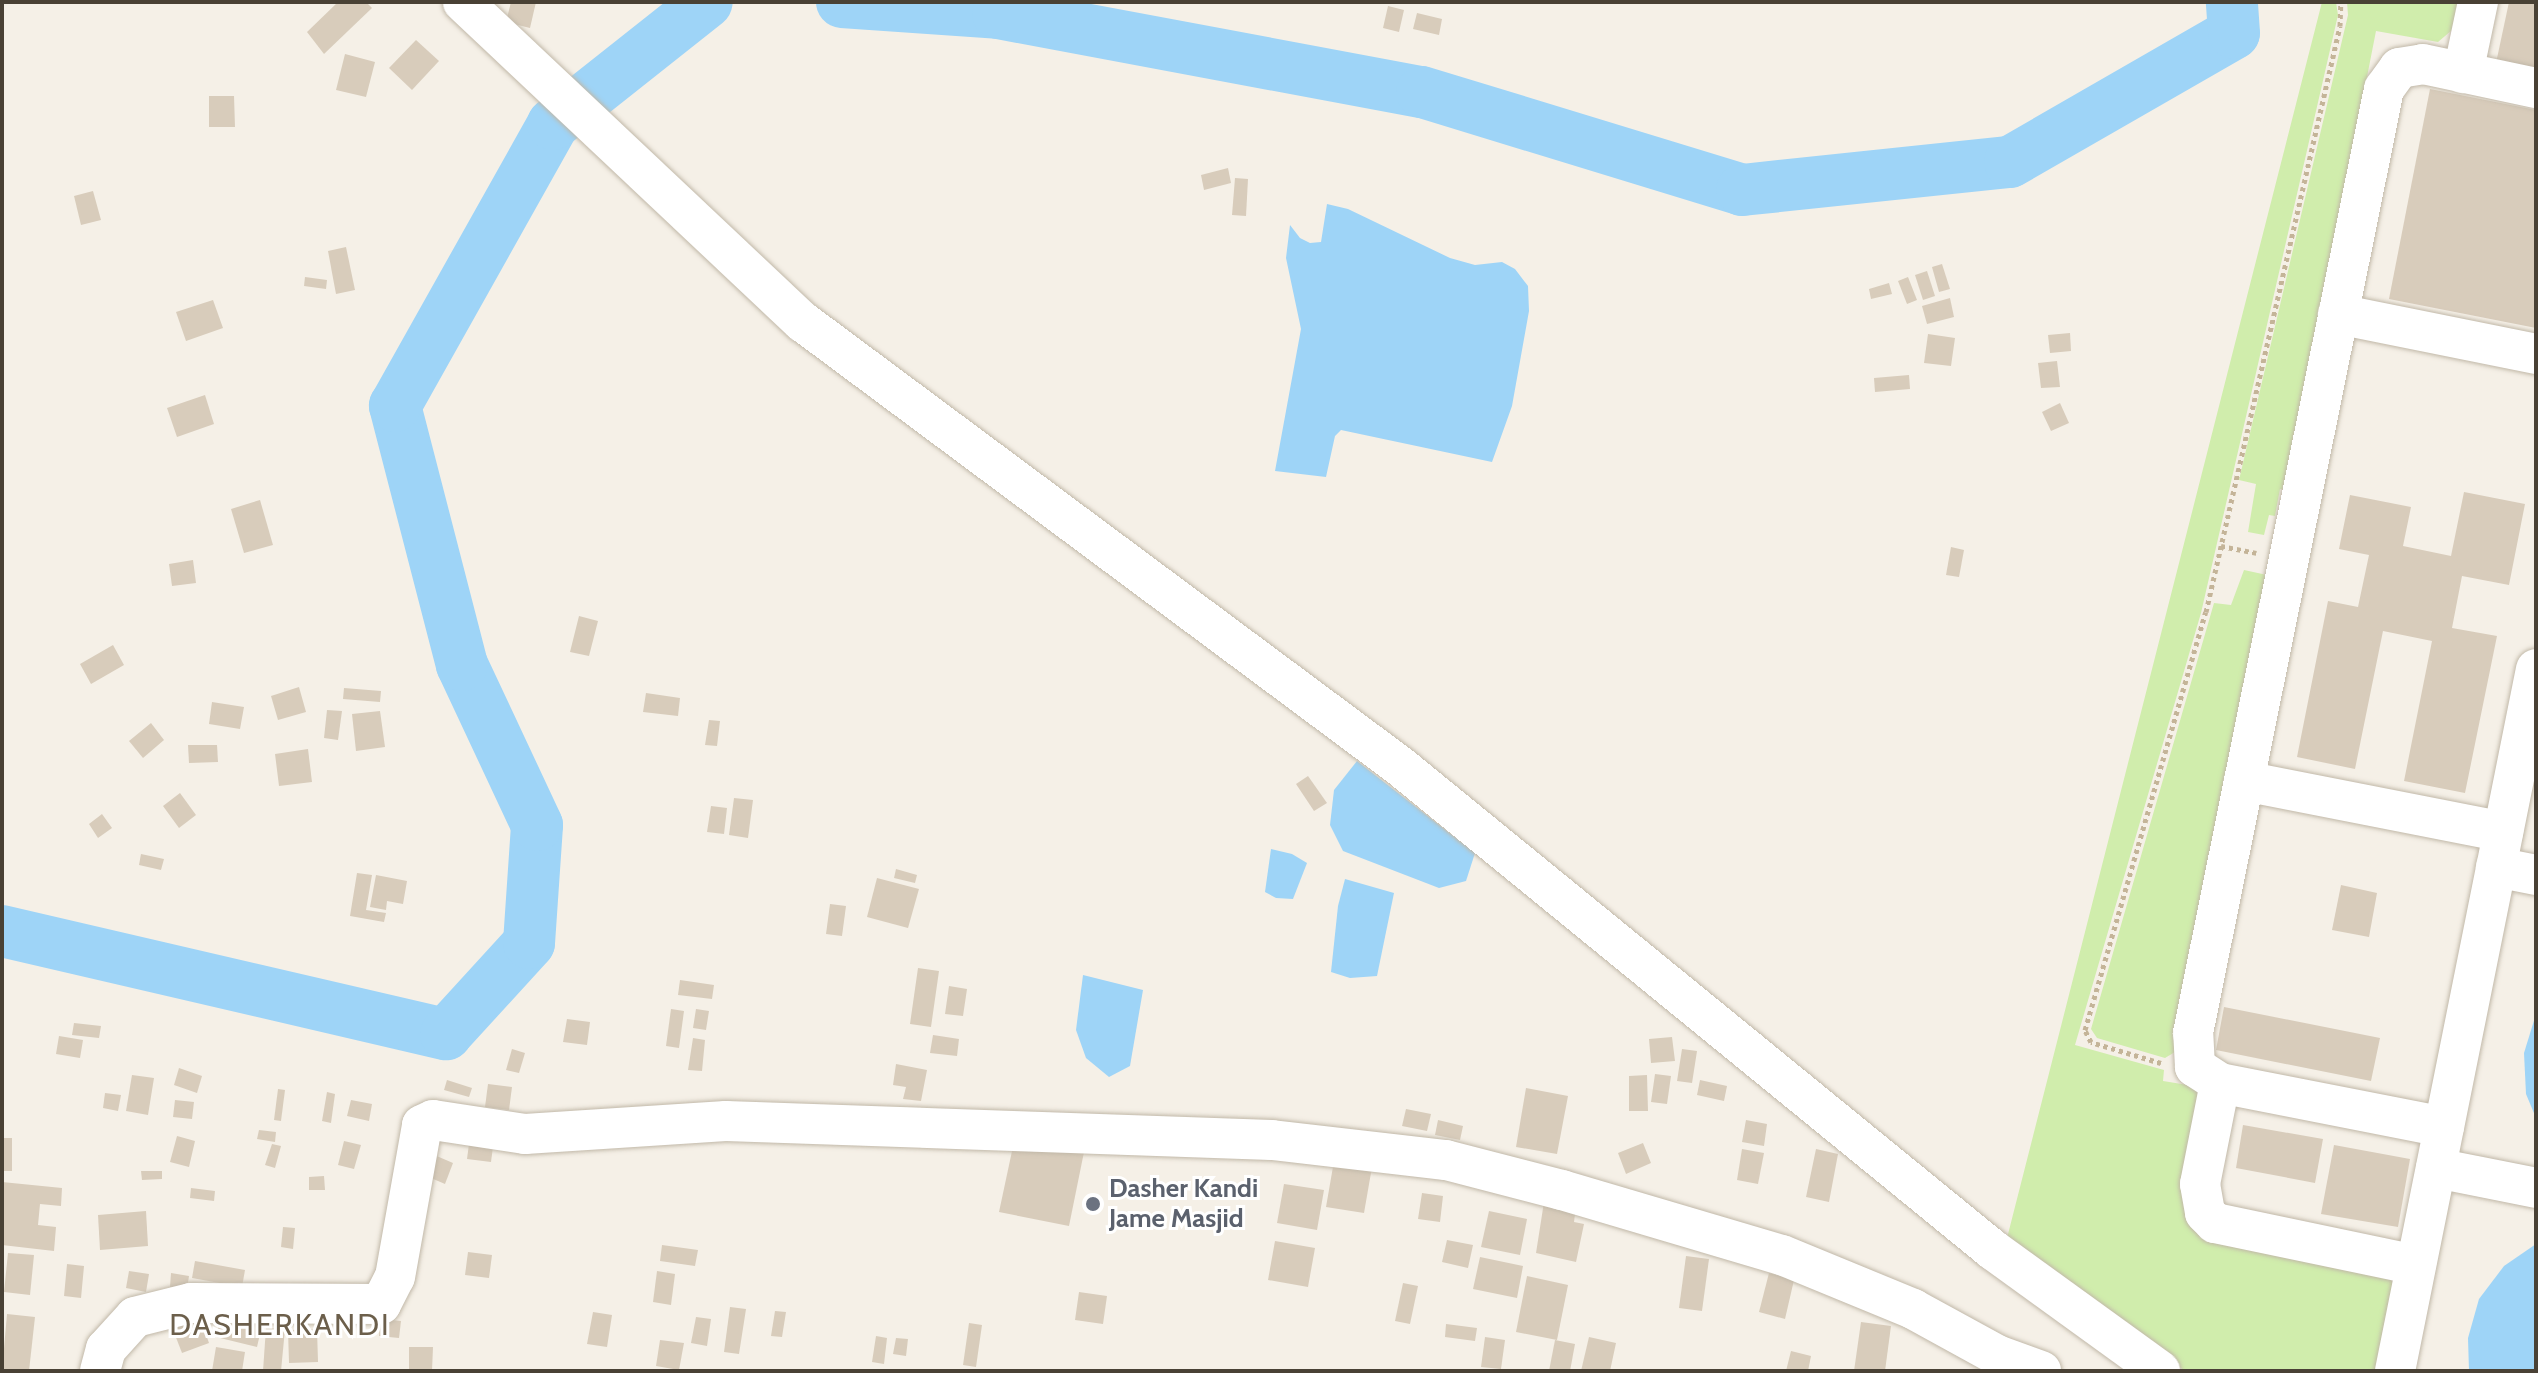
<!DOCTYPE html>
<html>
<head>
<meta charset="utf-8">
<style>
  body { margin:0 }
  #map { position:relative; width:2538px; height:1373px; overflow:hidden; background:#f5f0e7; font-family:Cabin,sans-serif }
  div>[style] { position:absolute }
  .green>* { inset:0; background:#d0edac }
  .water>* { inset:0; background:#9ed4f7 }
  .river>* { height:52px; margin:-26px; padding:0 26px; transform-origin:26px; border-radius:26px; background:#9ed4f7 }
  .building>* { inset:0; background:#d8ccbb }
  .path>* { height:5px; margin-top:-2.5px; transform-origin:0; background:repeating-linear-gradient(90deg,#c4b498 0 4px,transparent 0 8px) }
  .roads { filter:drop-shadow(0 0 2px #c1b8a8) drop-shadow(0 0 2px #c1b8a8) }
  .minor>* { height:40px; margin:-20px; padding:0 20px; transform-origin:20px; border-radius:20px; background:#fff }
  .dots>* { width:22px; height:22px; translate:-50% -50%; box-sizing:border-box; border:4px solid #fff; border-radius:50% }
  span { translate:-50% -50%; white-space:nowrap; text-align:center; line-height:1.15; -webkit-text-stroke:6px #fff; paint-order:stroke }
  .worship-label { font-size:26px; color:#5b616d; font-weight:700 }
  .left { translate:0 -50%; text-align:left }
  .quarter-label { font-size:30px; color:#6c5f4b; letter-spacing:2px }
  .frame { position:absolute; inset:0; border:4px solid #494135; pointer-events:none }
</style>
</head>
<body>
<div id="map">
  <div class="green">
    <div style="clip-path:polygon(2322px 2px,2336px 2px,2338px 15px,2201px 613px,2075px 1045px,2164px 1070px,2163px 1081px,2194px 1086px,2205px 1104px,2187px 1190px,2386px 1274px,2394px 1284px,2380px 1371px,2185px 1371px,2006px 1242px)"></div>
    <div style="clip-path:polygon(2347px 2px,2463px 2px,2458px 25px,2438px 42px,2376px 31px,2286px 490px,2280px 489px,2275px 516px,2269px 515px,2264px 535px,2248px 532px,2256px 484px,2239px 480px,2348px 15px)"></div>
    <div style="clip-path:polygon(2244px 570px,2267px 575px,2175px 1052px,2165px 1058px,2097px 1038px,2091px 1029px,2214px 603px,2231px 605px)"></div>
  </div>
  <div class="water">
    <div style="clip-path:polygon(1327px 204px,1348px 209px,1450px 258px,1475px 265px,1502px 262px,1515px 269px,1528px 286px,1529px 311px,1512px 406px,1492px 462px,1341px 430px,1335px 436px,1326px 477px,1275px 471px,1301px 329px,1286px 258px,1290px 225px,1300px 238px,1310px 243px,1321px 242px)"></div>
    <div style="clip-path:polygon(1357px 761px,1475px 853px,1466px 881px,1439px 888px,1343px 851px,1330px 825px,1334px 790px)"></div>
    <div style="clip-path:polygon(1271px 849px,1292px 854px,1307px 863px,1293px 899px,1276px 898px,1265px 892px)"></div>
    <div style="clip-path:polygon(1345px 879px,1394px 893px,1377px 976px,1350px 978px,1331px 972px,1338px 906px)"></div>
    <div style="clip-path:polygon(1083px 975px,1143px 990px,1130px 1066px,1109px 1077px,1086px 1058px,1076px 1030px)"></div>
    <div style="clip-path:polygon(2536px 1014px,2536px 1118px,2526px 1094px,2524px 1053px)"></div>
    <div style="clip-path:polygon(2536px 1244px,2536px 1371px,2469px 1371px,2468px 1338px,2479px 1299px,2504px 1266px)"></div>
  </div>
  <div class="river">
    <div style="left:842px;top:2px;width:156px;rotate:4deg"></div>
    <div style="left:998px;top:13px;width:431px;rotate:10.6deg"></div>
    <div style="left:1422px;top:92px;width:335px;rotate:17deg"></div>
    <div style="left:1742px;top:190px;width:269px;rotate:-6deg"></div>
    <div style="left:2010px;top:162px;width:258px;rotate:-29.9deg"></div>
    <div style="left:2234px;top:33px;width:31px;rotate:-94deg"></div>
    <div style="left:2px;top:931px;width:456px;rotate:13.1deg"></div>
    <div style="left:446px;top:1034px;width:123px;rotate:-47.6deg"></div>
    <div style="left:529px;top:943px;width:118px;rotate:-86.1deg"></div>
    <div style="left:537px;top:825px;width:177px;rotate:-115.1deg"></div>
    <div style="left:462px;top:665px;width:268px;rotate:-104.5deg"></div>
    <div style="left:395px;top:406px;width:323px;rotate:-60.7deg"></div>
    <div style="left:553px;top:124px;width:196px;rotate:-38.4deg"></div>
  </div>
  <div class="building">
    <div style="clip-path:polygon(338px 2px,366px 2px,372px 8px,324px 54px,307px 32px)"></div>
    <div style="clip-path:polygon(511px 2px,536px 2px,530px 28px,506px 22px)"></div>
    <div style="clip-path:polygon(2509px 2px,2536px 2px,2536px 71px,2496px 63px)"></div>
    <div style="clip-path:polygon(1388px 6px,1404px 10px,1399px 32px,1383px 28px)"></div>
    <div style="clip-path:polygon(1417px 13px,1442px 19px,1439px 35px,1413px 29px)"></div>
    <div style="clip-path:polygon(416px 40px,439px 61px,412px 90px,389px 68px)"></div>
    <div style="clip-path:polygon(345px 54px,375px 62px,366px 97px,336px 90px)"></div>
    <div style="clip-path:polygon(2430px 89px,2536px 110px,2536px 328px,2389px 299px)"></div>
    <div style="clip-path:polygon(209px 96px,234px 96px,235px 127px,209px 127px)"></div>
    <div style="clip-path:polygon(1228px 168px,1231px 183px,1204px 190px,1201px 175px)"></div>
    <div style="clip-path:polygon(1235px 178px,1248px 179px,1246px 216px,1232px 215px)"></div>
    <div style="clip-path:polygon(93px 191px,101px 220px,81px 225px,74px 196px)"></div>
    <div style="clip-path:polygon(346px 247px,355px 290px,336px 294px,328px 251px)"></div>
    <div style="clip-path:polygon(1942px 264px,1950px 289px,1939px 292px,1932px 267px)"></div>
    <div style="clip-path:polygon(1927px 271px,1935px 296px,1923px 300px,1915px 275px)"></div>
    <div style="clip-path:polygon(305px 277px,327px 280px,326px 289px,304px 286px)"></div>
    <div style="clip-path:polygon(1908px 277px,1917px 300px,1907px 304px,1898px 281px)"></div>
    <div style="clip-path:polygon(1889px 283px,1892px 294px,1871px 299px,1869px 289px)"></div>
    <div style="clip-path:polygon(1950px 298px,1954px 317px,1927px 324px,1922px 306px)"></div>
    <div style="clip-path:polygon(213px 300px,223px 328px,186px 341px,176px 312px)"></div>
    <div style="clip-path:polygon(2070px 333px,2071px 351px,2050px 353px,2048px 335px)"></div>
    <div style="clip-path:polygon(1928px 334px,1955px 338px,1951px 366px,1924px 363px)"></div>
    <div style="clip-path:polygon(2057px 361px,2060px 387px,2041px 388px,2038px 363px)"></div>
    <div style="clip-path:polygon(1909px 375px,1910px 389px,1875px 392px,1874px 378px)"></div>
    <div style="clip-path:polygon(205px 395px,214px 424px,177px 437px,167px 408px)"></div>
    <div style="clip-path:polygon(2060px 403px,2069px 423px,2051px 431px,2042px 412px)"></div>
    <div style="clip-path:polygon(2464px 492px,2525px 504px,2509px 585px,2462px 576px,2452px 628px,2497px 636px,2465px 793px,2404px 781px,2432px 641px,2383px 631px,2355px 769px,2297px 757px,2328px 601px,2358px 607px,2369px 555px,2339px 549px,2350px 495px,2411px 507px,2403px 546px,2451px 556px)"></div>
    <div style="clip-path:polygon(260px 500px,273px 545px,244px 553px,231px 509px)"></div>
    <div style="clip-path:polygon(1951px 547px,1964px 550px,1959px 577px,1946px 575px)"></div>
    <div style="clip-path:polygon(193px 560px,196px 583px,172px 586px,169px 564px)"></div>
    <div style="clip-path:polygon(579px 616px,598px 621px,589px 656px,570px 652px)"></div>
    <div style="clip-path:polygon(113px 645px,124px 665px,91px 684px,80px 664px)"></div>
    <div style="clip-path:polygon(299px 687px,306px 712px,278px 720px,271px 696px)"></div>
    <div style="clip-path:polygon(344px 688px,381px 691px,380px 702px,343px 699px)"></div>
    <div style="clip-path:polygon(646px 693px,680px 698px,678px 716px,643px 712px)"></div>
    <div style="clip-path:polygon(212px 702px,244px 707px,240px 729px,209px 724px)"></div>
    <div style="clip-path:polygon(327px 710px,342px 711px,338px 740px,324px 738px)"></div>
    <div style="clip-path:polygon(380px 711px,385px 747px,356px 751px,352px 714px)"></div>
    <div style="clip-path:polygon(709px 720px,720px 721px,717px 746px,705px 745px)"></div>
    <div style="clip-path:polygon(151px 723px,164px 740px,143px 758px,129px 741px)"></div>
    <div style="clip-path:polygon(188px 745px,217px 745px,218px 762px,189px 763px)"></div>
    <div style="clip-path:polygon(308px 749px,312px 782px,279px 786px,275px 754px)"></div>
    <div style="clip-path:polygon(1308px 776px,1327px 803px,1314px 811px,1296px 784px)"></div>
    <div style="clip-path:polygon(180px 793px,196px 815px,179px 828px,163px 806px)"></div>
    <div style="clip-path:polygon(734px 798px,753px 800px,748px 838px,729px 835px)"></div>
    <div style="clip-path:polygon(711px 806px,727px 808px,724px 834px,707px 832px)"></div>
    <div style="clip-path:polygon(102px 814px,112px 828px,98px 838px,89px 824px)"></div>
    <div style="clip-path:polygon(141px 854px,164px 859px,161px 870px,139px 865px)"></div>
    <div style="clip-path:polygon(896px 869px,917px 875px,915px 883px,894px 878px)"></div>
    <div style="clip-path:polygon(357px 873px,372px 875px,366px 910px,386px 913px,384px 922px,350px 916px)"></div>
    <div style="clip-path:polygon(376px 875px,407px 881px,403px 904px,387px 901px,386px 910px,370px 907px)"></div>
    <div style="clip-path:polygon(877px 878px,919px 889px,908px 928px,867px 917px)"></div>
    <div style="clip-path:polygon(2341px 885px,2377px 893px,2369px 937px,2332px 930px)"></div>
    <div style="clip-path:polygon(830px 904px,846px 906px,842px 936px,826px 934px)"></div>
    <div style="clip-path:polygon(918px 968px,939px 971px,931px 1027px,910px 1024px)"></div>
    <div style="clip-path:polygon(680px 980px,714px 985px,712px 999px,678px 995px)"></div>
    <div style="clip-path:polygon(949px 986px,967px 989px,963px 1016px,945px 1014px)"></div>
    <div style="clip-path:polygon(2224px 1007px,2380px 1038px,2371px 1081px,2216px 1050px)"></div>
    <div style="clip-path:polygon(671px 1009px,684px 1011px,679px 1048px,666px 1046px)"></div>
    <div style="clip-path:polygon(696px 1009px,709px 1011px,706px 1030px,693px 1028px)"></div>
    <div style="clip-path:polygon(567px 1019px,590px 1022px,587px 1045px,563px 1042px)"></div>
    <div style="clip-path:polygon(74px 1023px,101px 1026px,99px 1038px,72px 1035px)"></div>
    <div style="clip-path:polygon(933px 1035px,959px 1039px,957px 1056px,930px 1053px)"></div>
    <div style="clip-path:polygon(59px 1036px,83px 1040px,80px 1058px,56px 1054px)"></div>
    <div style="clip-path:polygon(1672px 1037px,1675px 1061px,1651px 1063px,1649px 1039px)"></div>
    <div style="clip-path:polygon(693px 1038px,705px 1040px,702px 1071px,688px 1070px)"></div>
    <div style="clip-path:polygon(512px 1049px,525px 1053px,519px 1073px,506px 1070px)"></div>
    <div style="clip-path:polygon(1682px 1049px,1697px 1051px,1692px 1083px,1677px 1081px)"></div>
    <div style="clip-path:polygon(896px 1064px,927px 1070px,921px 1101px,903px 1099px,906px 1087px,893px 1085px)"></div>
    <div style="clip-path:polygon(179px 1068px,202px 1076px,197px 1093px,174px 1085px)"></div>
    <div style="clip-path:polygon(1655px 1074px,1671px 1076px,1667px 1104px,1651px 1102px)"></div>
    <div style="clip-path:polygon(132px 1075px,154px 1078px,148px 1115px,126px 1111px)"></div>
    <div style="clip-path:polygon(1647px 1075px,1648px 1111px,1629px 1111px,1629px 1076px)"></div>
    <div style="clip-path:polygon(447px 1080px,472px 1088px,469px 1097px,444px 1090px)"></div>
    <div style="clip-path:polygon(1700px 1080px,1727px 1086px,1724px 1101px,1697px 1095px)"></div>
    <div style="clip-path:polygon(488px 1084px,512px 1087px,509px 1110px,485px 1107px)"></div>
    <div style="clip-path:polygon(1526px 1088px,1568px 1096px,1557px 1154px,1516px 1147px)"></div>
    <div style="clip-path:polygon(278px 1089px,285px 1090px,281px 1121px,274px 1120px)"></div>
    <div style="clip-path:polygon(327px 1092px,335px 1094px,331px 1123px,322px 1121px)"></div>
    <div style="clip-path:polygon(105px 1093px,121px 1095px,118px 1111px,103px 1108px)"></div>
    <div style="clip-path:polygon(175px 1100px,194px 1102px,192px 1119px,173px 1117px)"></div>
    <div style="clip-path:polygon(351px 1100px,372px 1104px,369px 1121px,347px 1116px)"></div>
    <div style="clip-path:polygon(1406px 1109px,1431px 1114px,1427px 1131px,1402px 1126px)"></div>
    <div style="clip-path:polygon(1438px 1120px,1463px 1126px,1460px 1140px,1435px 1135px)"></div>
    <div style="clip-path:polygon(1746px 1120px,1767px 1124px,1764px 1146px,1742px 1142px)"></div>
    <div style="clip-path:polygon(2243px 1125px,2323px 1139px,2315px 1183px,2236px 1168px)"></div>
    <div style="clip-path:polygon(259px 1130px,276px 1132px,275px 1142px,257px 1139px)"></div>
    <div style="clip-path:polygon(177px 1136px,195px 1141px,189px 1167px,170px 1162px)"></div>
    <div style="clip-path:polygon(470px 1136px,494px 1139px,491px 1162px,467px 1159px)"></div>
    <div style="clip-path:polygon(1015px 1137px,1084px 1152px,1069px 1226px,999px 1212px)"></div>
    <div style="clip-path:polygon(2px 1138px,12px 1138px,12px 1171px,2px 1171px)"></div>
    <div style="clip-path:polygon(344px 1141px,361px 1145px,354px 1169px,338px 1165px)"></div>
    <div style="clip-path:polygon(1643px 1143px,1651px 1163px,1626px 1174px,1618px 1153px)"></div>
    <div style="clip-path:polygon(272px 1144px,281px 1146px,275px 1168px,265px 1165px)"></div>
    <div style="clip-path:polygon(2334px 1145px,2410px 1159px,2398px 1227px,2321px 1214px)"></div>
    <div style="clip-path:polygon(1742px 1149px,1764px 1153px,1758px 1184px,1737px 1180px)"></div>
    <div style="clip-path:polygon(1816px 1149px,1838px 1154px,1829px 1202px,1806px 1197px)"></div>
    <div style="clip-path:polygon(432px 1154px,453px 1163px,445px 1184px,424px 1175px)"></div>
    <div style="clip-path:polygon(1334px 1161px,1372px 1167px,1364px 1213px,1326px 1207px)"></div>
    <div style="clip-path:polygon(141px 1171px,162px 1171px,162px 1179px,142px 1180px)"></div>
    <div style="clip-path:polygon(324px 1176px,325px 1190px,309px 1190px,309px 1177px)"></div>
    <div style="clip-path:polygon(2px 1182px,62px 1188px,61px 1206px,40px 1204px,38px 1225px,56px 1227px,54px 1251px,2px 1245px)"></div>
    <div style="clip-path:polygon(1284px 1184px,1324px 1190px,1317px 1230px,1277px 1223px)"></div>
    <div style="clip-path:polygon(191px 1188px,215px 1191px,214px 1201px,190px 1198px)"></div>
    <div style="clip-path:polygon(1422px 1193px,1443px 1196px,1440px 1222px,1418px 1219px)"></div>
    <div style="clip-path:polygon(1544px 1202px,1576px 1207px,1574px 1222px,1584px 1224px,1576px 1262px,1536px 1253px)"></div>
    <div style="clip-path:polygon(146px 1211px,148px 1246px,100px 1250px,98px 1215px)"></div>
    <div style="clip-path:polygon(1489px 1211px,1527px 1219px,1520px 1255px,1481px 1247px)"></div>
    <div style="clip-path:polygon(283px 1227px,295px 1228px,293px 1249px,281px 1247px)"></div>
    <div style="clip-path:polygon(1447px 1240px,1473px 1245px,1468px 1268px,1442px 1262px)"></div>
    <div style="clip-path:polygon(1275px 1241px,1315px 1248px,1308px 1287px,1268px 1280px)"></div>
    <div style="clip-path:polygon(662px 1245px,698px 1250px,695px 1266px,660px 1261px)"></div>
    <div style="clip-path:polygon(468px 1252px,492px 1255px,489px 1278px,465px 1275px)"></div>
    <div style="clip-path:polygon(8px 1253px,34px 1255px,30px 1295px,4px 1292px)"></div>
    <div style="clip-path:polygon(1686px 1256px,1709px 1259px,1702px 1311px,1679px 1308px)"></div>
    <div style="clip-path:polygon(1480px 1257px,1523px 1266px,1517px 1298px,1473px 1289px)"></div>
    <div style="clip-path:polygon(195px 1261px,245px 1270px,242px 1287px,192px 1278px)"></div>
    <div style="clip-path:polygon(67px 1264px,84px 1266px,81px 1298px,64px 1296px)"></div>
    <div style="clip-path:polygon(129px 1271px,149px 1274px,146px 1292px,126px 1288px)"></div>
    <div style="clip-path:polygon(657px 1271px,675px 1274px,671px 1305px,653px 1302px)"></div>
    <div style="clip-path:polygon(171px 1273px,189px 1276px,187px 1289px,170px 1287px)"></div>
    <div style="clip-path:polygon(1769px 1273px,1794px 1280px,1785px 1319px,1759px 1312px)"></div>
    <div style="clip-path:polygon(1527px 1276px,1568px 1285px,1557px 1340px,1516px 1332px)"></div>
    <div style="clip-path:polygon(1403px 1283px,1418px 1286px,1410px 1324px,1395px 1321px)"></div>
    <div style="clip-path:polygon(1079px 1292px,1107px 1296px,1103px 1324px,1075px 1320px)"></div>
    <div style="clip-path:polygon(730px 1307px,746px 1309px,739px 1354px,724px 1352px)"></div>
    <div style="clip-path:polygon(222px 1310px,263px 1321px,257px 1347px,216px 1337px)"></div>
    <div style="clip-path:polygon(775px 1311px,786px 1312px,782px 1337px,771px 1336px)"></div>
    <div style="clip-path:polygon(198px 1312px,209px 1343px,182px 1353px,170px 1322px)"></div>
    <div style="clip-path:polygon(593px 1312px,612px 1315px,607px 1347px,587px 1344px)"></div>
    <div style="clip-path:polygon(7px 1314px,35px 1317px,29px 1371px,2px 1371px)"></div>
    <div style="clip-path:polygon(696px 1317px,711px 1319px,707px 1346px,691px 1343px)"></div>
    <div style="clip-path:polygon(380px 1319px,401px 1321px,399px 1338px,379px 1336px)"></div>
    <div style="clip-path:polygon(1861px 1322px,1891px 1326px,1885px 1371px,1854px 1371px)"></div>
    <div style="clip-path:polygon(969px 1323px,982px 1325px,976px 1367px,963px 1365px)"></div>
    <div style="clip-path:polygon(1446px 1324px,1477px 1328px,1475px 1341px,1445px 1337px)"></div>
    <div style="clip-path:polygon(266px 1328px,285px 1329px,281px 1371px,263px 1371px)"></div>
    <div style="clip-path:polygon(317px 1329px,318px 1362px,289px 1363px,288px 1330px)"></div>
    <div style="clip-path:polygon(876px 1336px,887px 1338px,884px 1364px,872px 1362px)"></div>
    <div style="clip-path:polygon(1485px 1337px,1505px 1340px,1501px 1369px,1481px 1367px)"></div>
    <div style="clip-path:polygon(1589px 1337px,1616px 1343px,1610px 1371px,1581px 1371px)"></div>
    <div style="clip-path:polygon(896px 1338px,908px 1339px,906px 1356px,893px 1354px)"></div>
    <div style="clip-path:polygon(660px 1340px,684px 1343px,679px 1370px,656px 1366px)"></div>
    <div style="clip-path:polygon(1555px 1340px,1575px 1344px,1570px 1371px,1549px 1371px)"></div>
    <div style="clip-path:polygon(216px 1347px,245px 1352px,242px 1371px,212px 1371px)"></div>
    <div style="clip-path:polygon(409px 1347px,433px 1347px,432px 1371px,409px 1371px)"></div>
    <div style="clip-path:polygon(1791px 1351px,1811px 1356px,1808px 1371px,1786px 1371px)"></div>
  </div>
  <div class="path">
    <div style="left:2221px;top:546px;width:36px;rotate:11deg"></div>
    <div style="left:2161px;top:1063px;width:73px;rotate:-163.3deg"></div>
    <div style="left:2091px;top:1042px;width:13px;rotate:-117deg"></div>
    <div style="left:2085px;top:1030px;width:435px;rotate:-73.9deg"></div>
    <div style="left:2206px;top:612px;width:601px;rotate:-77.12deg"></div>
    <div style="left:2340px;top:26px;width:24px;rotate:-88deg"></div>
  </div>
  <div class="roads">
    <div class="minor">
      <div style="left:463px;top:2px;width:467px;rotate:43.3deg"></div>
      <div style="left:803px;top:322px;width:745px;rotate:36.65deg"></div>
      <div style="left:1401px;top:767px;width:764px;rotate:39.21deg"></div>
      <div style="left:1993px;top:1250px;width:206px;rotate:35.9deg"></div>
      <div style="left:2463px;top:73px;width:73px;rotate:-78.1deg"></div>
      <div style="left:2338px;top:314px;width:202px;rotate:11.4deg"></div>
      <div style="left:2244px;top:781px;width:264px;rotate:11.1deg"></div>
      <div style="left:2496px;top:867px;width:41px;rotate:11.3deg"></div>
      <div style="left:2220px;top:1083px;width:103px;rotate:101.2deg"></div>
      <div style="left:2200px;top:1184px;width:29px;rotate:80deg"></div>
      <div style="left:2205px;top:1213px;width:14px;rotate:45deg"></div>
      <div style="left:2215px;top:1223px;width:205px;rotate:11.8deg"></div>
      <div style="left:2444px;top:1127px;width:228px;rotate:-168.9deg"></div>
      <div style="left:2220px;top:1083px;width:30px;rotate:-147deg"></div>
      <div style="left:2195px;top:1067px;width:34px;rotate:-93deg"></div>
      <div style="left:2193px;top:1033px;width:963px;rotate:-78.56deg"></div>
      <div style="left:2384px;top:89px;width:26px;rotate:-54deg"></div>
      <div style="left:2399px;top:68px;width:24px;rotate:-9deg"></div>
      <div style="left:2423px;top:64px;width:116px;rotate:12deg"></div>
      <div style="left:2436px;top:1168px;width:102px;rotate:11.3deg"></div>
      <div style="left:100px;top:1371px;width:23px;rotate:-75deg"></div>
      <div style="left:106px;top:1349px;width:43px;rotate:-47.8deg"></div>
      <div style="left:135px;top:1317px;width:58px;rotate:-14deg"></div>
      <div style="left:191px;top:1303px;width:190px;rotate:0.3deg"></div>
      <div style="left:381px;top:1304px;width:30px;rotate:-63deg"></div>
      <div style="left:395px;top:1277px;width:154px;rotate:-79.9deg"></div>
      <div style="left:422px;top:1125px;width:12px;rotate:-24deg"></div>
      <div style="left:433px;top:1120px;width:93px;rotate:8.7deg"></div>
      <div style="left:525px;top:1134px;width:201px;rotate:-3.7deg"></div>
      <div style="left:726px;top:1121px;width:546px;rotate:1.99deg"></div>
      <div style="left:1272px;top:1140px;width:175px;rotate:6.6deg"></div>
      <div style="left:1446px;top:1160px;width:120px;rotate:14.5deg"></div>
      <div style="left:1562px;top:1190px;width:229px;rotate:16.5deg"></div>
      <div style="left:1782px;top:1255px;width:142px;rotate:22.4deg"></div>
      <div style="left:1913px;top:1309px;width:96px;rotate:28.7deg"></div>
      <div style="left:1997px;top:1355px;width:47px;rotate:20deg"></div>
      <div style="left:2395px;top:1371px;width:716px;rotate:-78.64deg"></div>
    </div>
  </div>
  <div class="dots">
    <div style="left:1093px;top:1204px;background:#6b7280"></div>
  </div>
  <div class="worship-label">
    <span class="left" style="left:1109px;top:1204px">Dasher Kandi<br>Jame Masjid</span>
  </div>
  <div class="quarter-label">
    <span style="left:280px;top:1325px">DASHERKANDI</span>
  </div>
  <div class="frame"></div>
</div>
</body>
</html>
